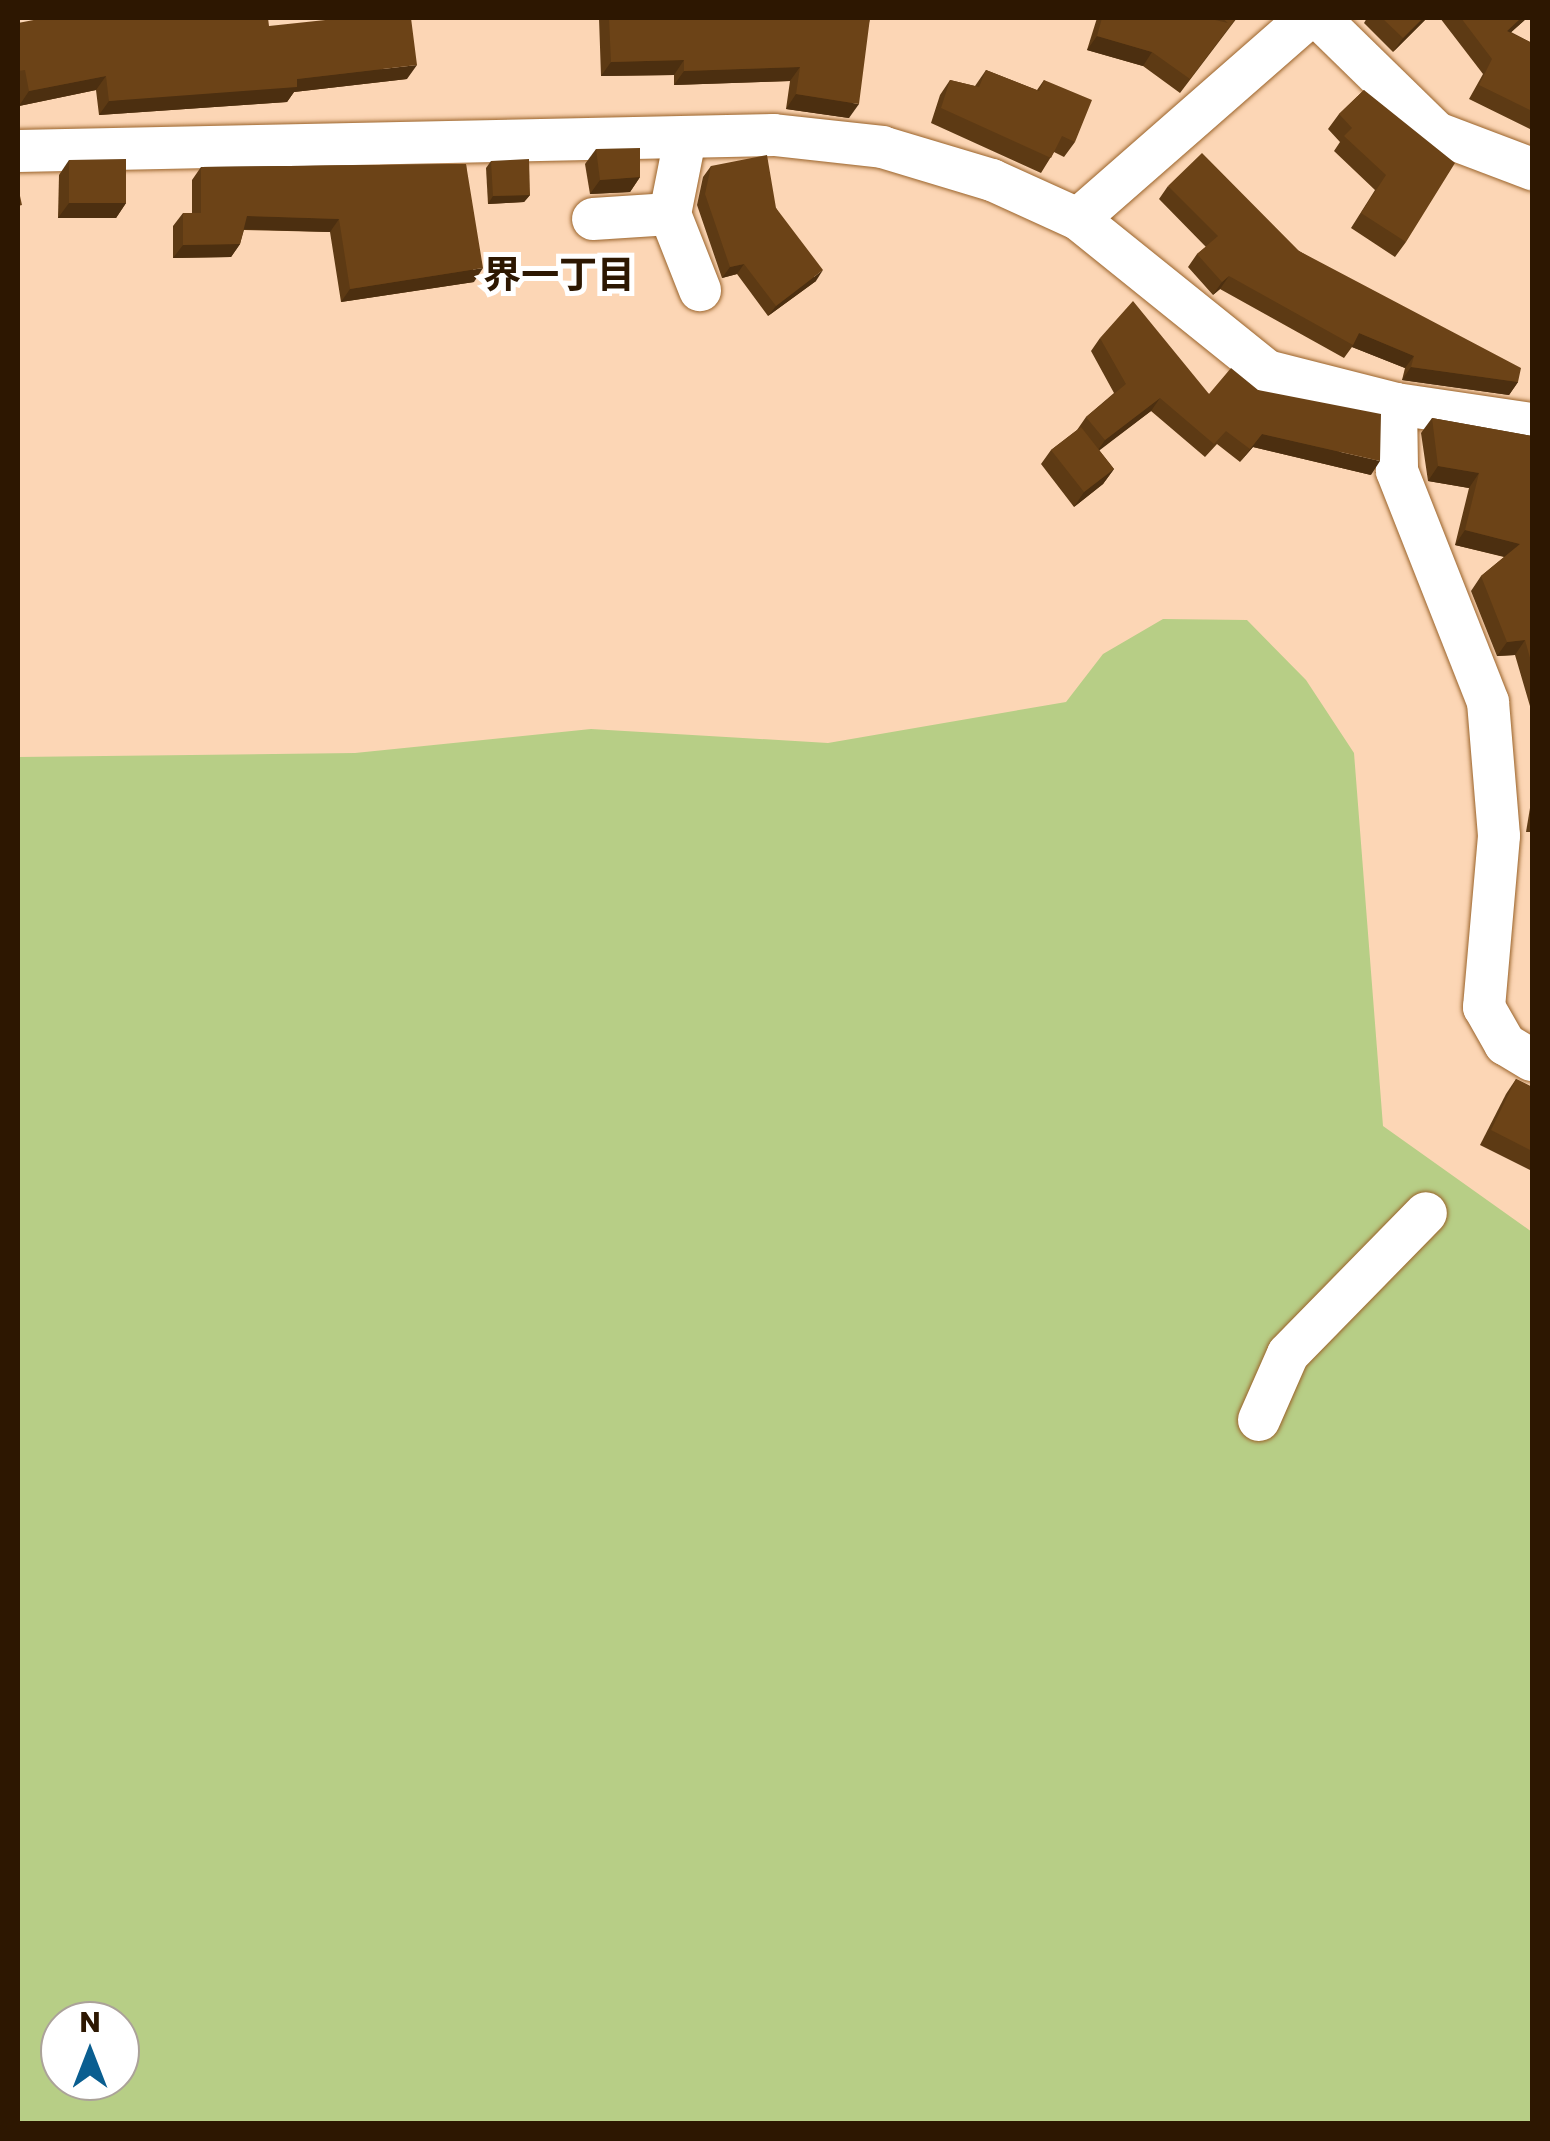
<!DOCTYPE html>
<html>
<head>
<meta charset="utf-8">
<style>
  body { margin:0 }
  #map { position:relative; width:1550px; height:2141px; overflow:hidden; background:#fcd6b5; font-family:Poppins,"Noto Sans JP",sans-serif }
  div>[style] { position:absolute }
  .green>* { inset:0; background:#b7ce86 }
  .roads { filter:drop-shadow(0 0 2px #9a632a) drop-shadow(0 0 2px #9a632a) }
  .minor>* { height:42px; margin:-21px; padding:0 21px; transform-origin:21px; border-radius:21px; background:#fff }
  .wall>* { inset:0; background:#5d3a14 }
  .shaded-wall>* { inset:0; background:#4c2f10 }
  .building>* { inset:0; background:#6c4317 }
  span { translate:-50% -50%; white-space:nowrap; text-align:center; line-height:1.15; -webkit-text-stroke:10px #fff; paint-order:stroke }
  .neighbourhood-label { font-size:38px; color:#2d1701; font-weight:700 }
  .frame { position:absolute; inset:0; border:20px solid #2d1701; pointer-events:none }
  .north { position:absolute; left:40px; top:2001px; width:100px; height:100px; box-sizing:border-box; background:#fff; border:2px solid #aba299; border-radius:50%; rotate:0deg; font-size:28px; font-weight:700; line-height:40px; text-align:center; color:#2d1701 }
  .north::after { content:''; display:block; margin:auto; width:35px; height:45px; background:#0a5e90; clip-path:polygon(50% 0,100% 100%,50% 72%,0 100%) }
</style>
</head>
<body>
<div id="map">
  <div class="green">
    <div style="clip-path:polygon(evenodd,1163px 619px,1247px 620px,1306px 680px,1354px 753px,1383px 1126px,1532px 1232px,1532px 2123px,18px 2123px,18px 757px,355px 753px,591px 729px,828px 743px,1066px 702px,1103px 654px,1163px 619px,60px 2021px,120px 2021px,120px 2081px,60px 2081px,60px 2021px)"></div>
  </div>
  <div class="roads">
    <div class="minor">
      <div style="left:1319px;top:18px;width:165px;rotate:44.3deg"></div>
      <div style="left:1437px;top:133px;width:102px;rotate:20.8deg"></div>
      <div style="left:685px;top:139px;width:76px;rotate:101.3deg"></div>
      <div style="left:670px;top:214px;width:82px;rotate:68.5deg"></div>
      <div style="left:18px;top:151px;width:756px;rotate:-1.21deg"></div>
      <div style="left:774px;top:135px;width:109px;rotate:6.3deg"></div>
      <div style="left:882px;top:147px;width:115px;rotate:16.7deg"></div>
      <div style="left:992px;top:180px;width:94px;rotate:24.4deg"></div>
      <div style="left:1078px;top:219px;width:243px;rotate:38.8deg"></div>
      <div style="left:1267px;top:371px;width:133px;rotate:14.3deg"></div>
      <div style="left:1396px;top:404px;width:137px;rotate:8.4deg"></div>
      <div style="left:593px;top:219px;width:77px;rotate:-3.7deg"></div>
      <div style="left:1078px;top:219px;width:305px;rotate:-41.2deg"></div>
      <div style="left:1396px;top:404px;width:67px;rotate:89.1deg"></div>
      <div style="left:1397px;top:471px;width:248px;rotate:68.5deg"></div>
      <div style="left:1488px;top:702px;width:134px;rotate:85.3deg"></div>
      <div style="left:1499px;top:836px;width:172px;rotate:95deg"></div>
      <div style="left:1484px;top:1007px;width:43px;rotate:60.4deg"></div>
      <div style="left:1505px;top:1044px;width:31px;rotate:31deg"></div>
      <div style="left:1259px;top:1420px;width:72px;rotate:-66.3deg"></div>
      <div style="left:1288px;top:1354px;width:197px;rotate:-45.6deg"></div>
    </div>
  </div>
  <div class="wall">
    <div style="clip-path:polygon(599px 18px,870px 18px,849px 118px,786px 109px,790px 81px,674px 85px,674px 75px,601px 76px)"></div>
    <div style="clip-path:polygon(1097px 18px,1237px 18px,1180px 93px,1143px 66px,1087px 50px)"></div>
    <div style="clip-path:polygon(1367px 18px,1427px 18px,1393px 52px,1364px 23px)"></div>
    <div style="clip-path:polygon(1440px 18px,1527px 18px,1511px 32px,1532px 43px,1532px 130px,1469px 99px,1483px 74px)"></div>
    <div style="clip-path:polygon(18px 23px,269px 26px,407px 79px,294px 92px,287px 102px,99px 115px,96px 90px,19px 106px)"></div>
    <div style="clip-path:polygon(986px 70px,1037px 90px,1044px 80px,1075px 142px,1064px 157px,1054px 152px,1041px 173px,931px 123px,940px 95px,950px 80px,975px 86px)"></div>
    <div style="clip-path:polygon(1364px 90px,1406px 242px,1395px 257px,1351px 228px,1375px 190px,1334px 151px,1340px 142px,1328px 129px,1339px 114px)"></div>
    <div style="clip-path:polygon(596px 149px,640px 177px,630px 192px,590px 194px,585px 164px)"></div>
    <div style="clip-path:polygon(69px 160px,126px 203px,116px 218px,58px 218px,59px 175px)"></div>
    <div style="clip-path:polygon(491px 161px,530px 195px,524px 202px,488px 204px,486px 168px)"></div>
    <div style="clip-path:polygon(466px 164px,474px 282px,341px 302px,330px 232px,244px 230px,240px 244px,231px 257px,173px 258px,173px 226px,183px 213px,192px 213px,192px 180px,201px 167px)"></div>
    <div style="clip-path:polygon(711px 166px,776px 208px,816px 281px,768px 316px,737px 274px,722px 278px,697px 205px,703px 177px)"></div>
    <div style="clip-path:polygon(1168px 186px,1299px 251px,1518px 382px,1509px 395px,1402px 380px,1405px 368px,1352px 347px,1344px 358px,1220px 289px,1213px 295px,1188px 267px,1197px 254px,1206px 247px,1159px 199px)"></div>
    <div style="clip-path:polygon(1100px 338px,1209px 394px,1258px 390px,1371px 475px,1253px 447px,1240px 462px,1217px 444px,1205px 457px,1151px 411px,1099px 450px,1114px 469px,1103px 484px,1074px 507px,1041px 464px,1051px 450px,1077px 430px,1086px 417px,1114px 393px,1091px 351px)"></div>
    <div style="clip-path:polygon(1432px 418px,1532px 436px,1532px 713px,1515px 655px,1497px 656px,1471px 591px,1481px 576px,1504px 557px,1455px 545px,1469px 488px,1428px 481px,1421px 433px)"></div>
    <div style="clip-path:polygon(1532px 796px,1532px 832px,1526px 832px)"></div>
    <div style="clip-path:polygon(1516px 1079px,1532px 1087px,1532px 1171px,1480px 1145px,1506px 1094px)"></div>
  </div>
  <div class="shaded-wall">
    <div style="clip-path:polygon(1423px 18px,1427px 18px,1393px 52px,1403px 38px)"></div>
    <div style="clip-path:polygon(1521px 18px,1527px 18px,1497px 45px,1507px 31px)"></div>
    <div style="clip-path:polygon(1097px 36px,1152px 52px,1143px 66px,1087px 50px)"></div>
    <div style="clip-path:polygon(684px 60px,674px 75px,601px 76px,611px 62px)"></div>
    <div style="clip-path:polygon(417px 65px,407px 79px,294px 92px,287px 102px,99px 115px,109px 101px)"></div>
    <div style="clip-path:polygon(800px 67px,790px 81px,674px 85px,684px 71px)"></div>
    <div style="clip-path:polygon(106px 76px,96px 90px,19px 106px,29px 91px)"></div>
    <div style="clip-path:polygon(796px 94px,859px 104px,849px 118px,786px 109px)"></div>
    <div style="clip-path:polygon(640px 177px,630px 192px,590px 194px,600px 180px)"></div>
    <div style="clip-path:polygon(530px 195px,524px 202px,488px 204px,493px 196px)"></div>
    <div style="clip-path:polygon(69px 203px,126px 203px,116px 218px,58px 218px)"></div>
    <div style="clip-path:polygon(247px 216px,339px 219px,330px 232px,237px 229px)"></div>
    <div style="clip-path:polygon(240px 244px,231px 257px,173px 258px,183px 245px)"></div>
    <div style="clip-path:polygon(744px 264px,737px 274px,722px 278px,730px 267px)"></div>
    <div style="clip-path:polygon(483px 268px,474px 282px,341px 302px,350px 289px)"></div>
    <div style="clip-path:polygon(823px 270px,816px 281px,768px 316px,776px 306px)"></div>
    <div style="clip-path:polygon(1229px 276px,1220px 289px,1213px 295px,1222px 282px)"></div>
    <div style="clip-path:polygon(1359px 333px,1414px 356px,1405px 368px,1352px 347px)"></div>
    <div style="clip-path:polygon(1411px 367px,1518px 382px,1509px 395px,1402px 380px)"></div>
    <div style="clip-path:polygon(1160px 398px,1151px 411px,1096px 453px,1105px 440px)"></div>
    <div style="clip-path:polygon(1262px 434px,1380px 461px,1371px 475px,1253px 447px,1240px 462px)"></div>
    <div style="clip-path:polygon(1438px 466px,1479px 473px,1469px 488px,1428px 481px)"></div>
    <div style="clip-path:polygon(1114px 469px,1103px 484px,1074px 507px,1084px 492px)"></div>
    <div style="clip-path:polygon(1465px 530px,1520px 544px,1510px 558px,1455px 545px)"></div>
    <div style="clip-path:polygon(1525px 640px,1515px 655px,1497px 656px,1507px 642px)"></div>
  </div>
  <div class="building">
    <div style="clip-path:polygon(44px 18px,268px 18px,269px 26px,344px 18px,411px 18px,417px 65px,297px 79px,297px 87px,109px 101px,106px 76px,29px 91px,25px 70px,18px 71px,18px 23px)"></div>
    <div style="clip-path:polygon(609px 18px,870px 18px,859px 104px,796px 94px,800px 67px,684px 71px,684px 60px,611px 62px)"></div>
    <div style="clip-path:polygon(1102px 18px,1207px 18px,1228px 23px,1222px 18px,1236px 18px,1190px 79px,1152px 52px,1097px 36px)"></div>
    <div style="clip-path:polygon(1382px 18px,1423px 18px,1403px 38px)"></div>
    <div style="clip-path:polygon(1461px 18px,1521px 18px,1507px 31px,1532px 43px,1532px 111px,1479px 85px,1492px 59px)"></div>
    <div style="clip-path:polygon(986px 70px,1039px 91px,1044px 80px,1092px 100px,1075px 142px,1062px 136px,1051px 158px,941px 108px,950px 80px,979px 87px)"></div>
    <div style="clip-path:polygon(1364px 90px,1455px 163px,1406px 242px,1361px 213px,1386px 175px,1344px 136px,1352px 128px,1339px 114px)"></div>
    <div style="clip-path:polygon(640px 148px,640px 177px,600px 180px,596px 149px)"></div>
    <div style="clip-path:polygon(1202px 153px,1299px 251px,1521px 368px,1518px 382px,1411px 367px,1414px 356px,1359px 333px,1353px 345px,1229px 276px,1222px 282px,1197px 254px,1218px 236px,1168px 186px)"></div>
    <div style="clip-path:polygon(767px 155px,776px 208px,823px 270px,776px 306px,744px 264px,730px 267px,705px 194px,711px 166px)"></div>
    <div style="clip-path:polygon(126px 159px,126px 203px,69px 203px,69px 160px)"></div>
    <div style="clip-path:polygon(529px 159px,530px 195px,493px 196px,491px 161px)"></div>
    <div style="clip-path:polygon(466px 164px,483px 268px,350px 289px,339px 219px,247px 216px,240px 244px,183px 245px,183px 213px,201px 213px,201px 167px)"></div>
    <div style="clip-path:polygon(18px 187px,22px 205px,18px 206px)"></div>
    <div style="clip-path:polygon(1133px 301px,1209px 394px,1231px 368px,1258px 390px,1381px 414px,1380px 461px,1262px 434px,1250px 449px,1226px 431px,1214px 444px,1160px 398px,1105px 440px,1086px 417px,1126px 384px,1100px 338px)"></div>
    <div style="clip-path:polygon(1432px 418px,1532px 436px,1532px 665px,1525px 640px,1507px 642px,1481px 576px,1520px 544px,1465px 530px,1479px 473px,1438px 466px)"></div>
    <div style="clip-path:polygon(1081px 427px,1114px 469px,1084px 492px,1051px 450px)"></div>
    <div style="clip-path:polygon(1516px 1079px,1532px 1087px,1532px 1151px,1491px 1130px)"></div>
  </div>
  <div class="neighbourhood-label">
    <span style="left:559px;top:275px">界一丁目</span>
  </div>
  <div class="frame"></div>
  <div class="north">N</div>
</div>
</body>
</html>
